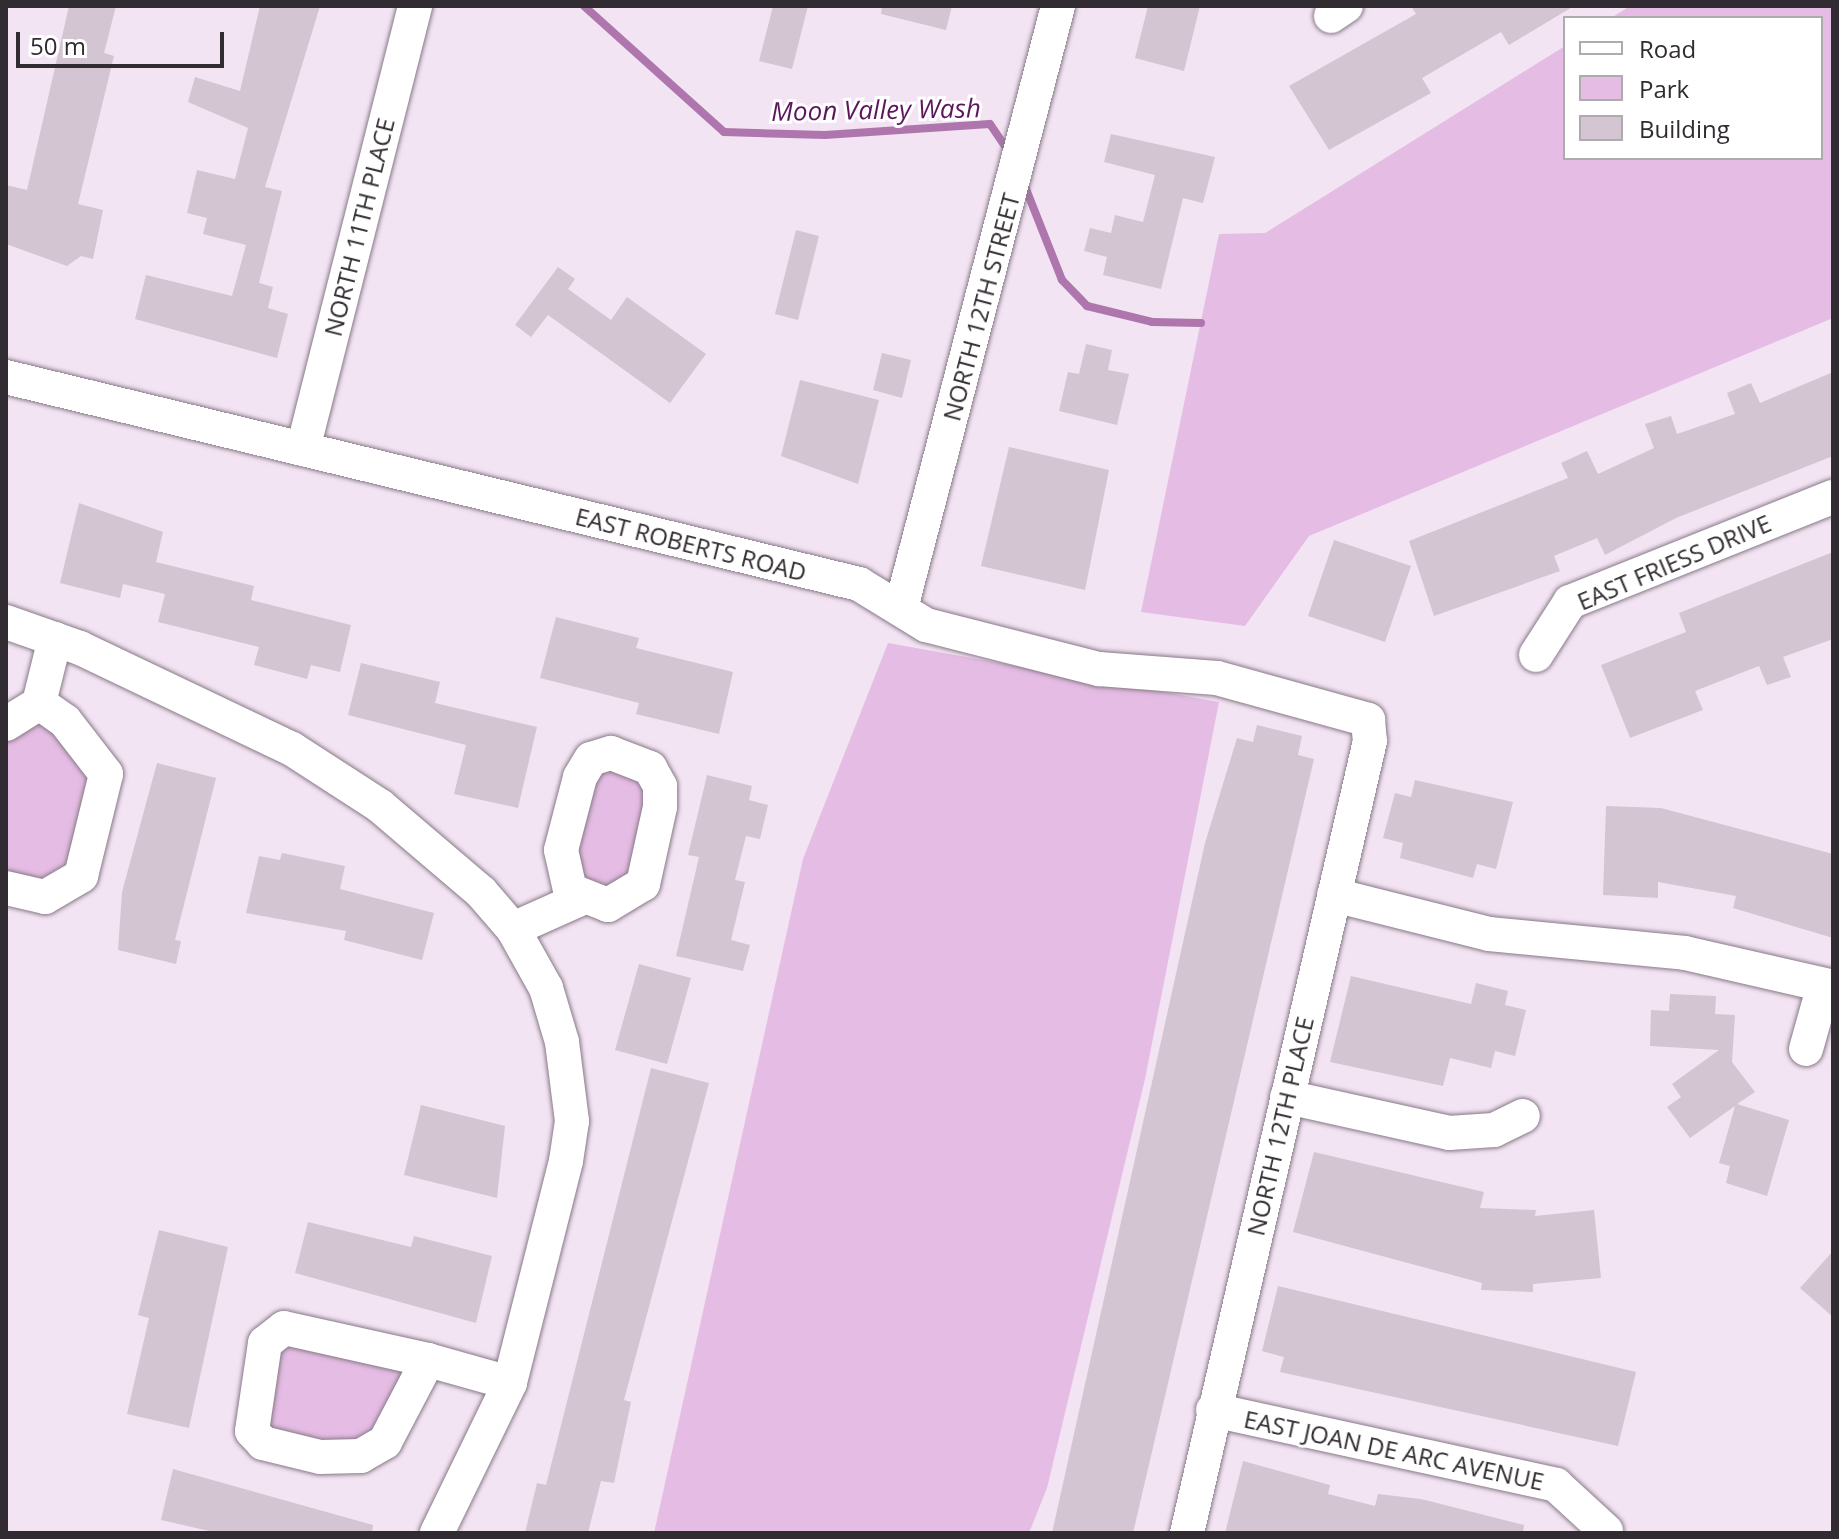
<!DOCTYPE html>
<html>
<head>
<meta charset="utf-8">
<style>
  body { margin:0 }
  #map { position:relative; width:1839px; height:1539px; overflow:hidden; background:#f3e4f3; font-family:"Open Sans",sans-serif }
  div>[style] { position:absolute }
  .green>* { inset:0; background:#e5bce4 }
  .stream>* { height:8px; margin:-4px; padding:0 4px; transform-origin:4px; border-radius:4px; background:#ae76ad }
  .building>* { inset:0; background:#d4c5d3 }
  .roads { filter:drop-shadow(0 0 2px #877a87) drop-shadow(0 0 2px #877a87) }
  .minor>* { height:34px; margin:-17px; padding:0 17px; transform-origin:17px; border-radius:17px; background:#fff }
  span { translate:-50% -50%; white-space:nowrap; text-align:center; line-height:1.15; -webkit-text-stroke:6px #fff; paint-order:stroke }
  .street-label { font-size:24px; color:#312c31 }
  .water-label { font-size:26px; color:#5b165c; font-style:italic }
  .frame { position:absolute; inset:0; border:8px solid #312c31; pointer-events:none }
  .legend { position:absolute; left:1563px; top:16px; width:260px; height:144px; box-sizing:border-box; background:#fff; border:2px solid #adabad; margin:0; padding:10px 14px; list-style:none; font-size:24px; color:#312c31 }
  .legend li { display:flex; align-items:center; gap:16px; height:40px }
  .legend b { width:40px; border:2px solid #adabad }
  .scale { position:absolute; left:16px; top:32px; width:208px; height:36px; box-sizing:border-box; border:4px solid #312c31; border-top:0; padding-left:10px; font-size:24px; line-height:28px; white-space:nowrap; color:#312c31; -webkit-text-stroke:6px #fff; paint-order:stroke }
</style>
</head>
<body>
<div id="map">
  <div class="green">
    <div style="clip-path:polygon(1630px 6px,1833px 6px,1833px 318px,1309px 536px,1245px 626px,1141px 612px,1219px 234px,1265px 233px,1565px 46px,1565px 158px,1821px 158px,1821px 18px,1611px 18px)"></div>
    <div style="clip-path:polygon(888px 643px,1219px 702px,1145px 1079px,1047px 1488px,1029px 1533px,654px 1533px,803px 859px)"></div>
    <div style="clip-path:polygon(39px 703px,106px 774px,81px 876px,6px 888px,6px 724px)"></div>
    <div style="clip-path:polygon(591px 759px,650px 768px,643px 884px,580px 899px,572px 796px)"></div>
    <div style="clip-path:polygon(265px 1343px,428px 1360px,385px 1442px,263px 1443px)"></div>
  </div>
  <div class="stream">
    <div style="left:584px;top:6px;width:188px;rotate:42deg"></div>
    <div style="left:724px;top:132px;width:101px;rotate:1.7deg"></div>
    <div style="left:825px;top:135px;width:165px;rotate:-3.8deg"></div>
    <div style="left:990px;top:124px;width:36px;rotate:56deg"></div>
    <div style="left:1024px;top:184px;width:103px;rotate:68.4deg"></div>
    <div style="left:1062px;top:280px;width:36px;rotate:46deg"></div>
    <div style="left:1087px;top:306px;width:67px;rotate:13.8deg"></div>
    <div style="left:1152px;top:322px;width:49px;rotate:1.2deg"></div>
  </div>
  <div class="building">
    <div style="clip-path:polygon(69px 6px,116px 6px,104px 53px,114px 56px,78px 204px,103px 210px,93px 259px,81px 256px,67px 266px,6px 244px,6px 185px,27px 190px)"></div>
    <div style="clip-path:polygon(260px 6px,320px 6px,265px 187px,282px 191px,259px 283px,273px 287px,268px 308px,288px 314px,277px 358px,135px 319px,146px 275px,232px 296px,246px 245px,203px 234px,207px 218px,187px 213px,197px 170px,235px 179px,248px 128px,188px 102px,195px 77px,240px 91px)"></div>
    <div style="clip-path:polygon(773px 6px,808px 6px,792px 69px,759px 61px)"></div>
    <div style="clip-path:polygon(882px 6px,952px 6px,946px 30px,881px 14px)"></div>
    <div style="clip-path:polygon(1148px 6px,1200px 6px,1184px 71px,1135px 58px)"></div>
    <div style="clip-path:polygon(1411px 6px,1574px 6px,1509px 45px,1501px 32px,1422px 78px,1431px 93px,1329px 150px,1289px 86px,1416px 14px)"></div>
    <div style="clip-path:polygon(1111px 134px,1215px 157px,1203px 203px,1183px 198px,1161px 289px,1103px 275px,1107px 257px,1084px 251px,1090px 228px,1111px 233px,1115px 215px,1143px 222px,1155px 175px,1104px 162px)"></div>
    <div style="clip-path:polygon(796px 230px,819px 236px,798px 320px,775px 314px)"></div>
    <div style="clip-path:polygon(558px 267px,575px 279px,568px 289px,611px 320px,627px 297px,706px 354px,670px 403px,548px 315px,531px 337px,515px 325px)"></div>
    <div style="clip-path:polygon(1086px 344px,1112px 350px,1108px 370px,1129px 374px,1117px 425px,1059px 411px,1068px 372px,1079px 374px)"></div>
    <div style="clip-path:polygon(882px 353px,911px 360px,902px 398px,873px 390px)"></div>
    <div style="clip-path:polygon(1833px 372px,1833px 456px,1676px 518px,1605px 555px,1597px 538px,1554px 556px,1560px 571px,1434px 616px,1409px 541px,1568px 478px,1561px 463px,1587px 451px,1598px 474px,1654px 448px,1645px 424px,1671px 416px,1677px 434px,1735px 414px,1727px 393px,1751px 383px,1760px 403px)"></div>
    <div style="clip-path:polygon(800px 380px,879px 400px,858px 484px,781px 456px)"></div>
    <div style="clip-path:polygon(1009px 447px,1109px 470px,1085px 590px,981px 566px)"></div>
    <div style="clip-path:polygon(79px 503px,163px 532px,156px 562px,254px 586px,251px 600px,351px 625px,340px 672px,311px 665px,307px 679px,254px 665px,259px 647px,158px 622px,165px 594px,123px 584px,120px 598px,60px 583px)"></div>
    <div style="clip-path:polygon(1334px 540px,1411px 566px,1385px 642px,1308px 616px)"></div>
    <div style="clip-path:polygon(1833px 552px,1833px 639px,1783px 657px,1791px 677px,1767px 685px,1759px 666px,1695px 691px,1703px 710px,1630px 738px,1601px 665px,1686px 632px,1679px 613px)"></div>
    <div style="clip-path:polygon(556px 617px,639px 638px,636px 648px,733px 672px,719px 734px,636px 714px,639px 703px,540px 678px)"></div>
    <div style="clip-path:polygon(361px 663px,440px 682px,435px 703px,537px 727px,518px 808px,454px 794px,466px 745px,348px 715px)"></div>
    <div style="clip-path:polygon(1257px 725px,1302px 736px,1298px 755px,1314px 759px,1133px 1533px,1052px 1533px,1205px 843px,1237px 738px,1253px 742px)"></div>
    <div style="clip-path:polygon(157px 763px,216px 778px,175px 940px,181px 941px,176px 964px,118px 950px,122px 892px)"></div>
    <div style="clip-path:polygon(707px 775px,752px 786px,749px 800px,768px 805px,760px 839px,746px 836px,735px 880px,745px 882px,731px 940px,750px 945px,743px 971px,676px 956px,699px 857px,688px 855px)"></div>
    <div style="clip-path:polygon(1415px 780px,1513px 802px,1496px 869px,1477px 864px,1473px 878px,1400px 858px,1403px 843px,1383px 838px,1395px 793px,1411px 797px)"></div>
    <div style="clip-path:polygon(1606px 806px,1661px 808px,1833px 854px,1833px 938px,1733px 908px,1736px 896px,1658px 882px,1658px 898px,1603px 895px)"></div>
    <div style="clip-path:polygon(282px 853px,345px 866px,340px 889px,434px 913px,422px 960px,344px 940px,346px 931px,246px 913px,259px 856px,280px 860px)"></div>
    <div style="clip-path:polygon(639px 964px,691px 978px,667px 1064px,615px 1050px)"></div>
    <div style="clip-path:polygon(1351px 976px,1471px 1004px,1476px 983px,1508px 991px,1505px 1005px,1526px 1010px,1515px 1056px,1495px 1051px,1491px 1068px,1450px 1058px,1443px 1086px,1330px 1062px)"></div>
    <div style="clip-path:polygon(1670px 994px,1716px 996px,1715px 1014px,1735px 1015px,1732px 1062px,1755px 1092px,1737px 1104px,1789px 1120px,1767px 1196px,1726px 1183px,1730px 1166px,1719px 1163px,1735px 1106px,1690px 1138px,1667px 1107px,1681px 1097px,1672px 1084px,1719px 1050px,1650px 1046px,1651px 1010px,1669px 1011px)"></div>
    <div style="clip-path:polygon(651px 1068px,709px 1083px,624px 1400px,631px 1402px,614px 1483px,601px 1481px,588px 1533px,525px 1533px,537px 1483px,546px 1485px)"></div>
    <div style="clip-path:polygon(421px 1105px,505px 1126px,497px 1198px,404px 1175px)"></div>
    <div style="clip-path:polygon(1314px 1152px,1484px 1192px,1480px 1208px,1536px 1210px,1535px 1216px,1594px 1210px,1601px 1278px,1533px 1284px,1533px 1292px,1481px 1290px,1482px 1283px,1293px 1232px)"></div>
    <div style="clip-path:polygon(308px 1222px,411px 1247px,414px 1236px,492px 1256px,476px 1323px,295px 1273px)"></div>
    <div style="clip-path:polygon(159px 1230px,228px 1247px,189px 1428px,127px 1414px,149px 1318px,138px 1315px)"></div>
    <div style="clip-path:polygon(1833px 1251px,1833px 1317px,1800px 1288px)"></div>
    <div style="clip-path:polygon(1278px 1286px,1636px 1372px,1618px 1446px,1280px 1372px,1284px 1357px,1262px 1351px)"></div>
    <div style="clip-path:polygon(1243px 1461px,1330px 1485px,1328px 1494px,1375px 1506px,1378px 1494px,1421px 1499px,1524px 1525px,1523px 1533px,1225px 1533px)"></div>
    <div style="clip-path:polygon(173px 1469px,373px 1525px,372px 1533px,218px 1533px,161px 1520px)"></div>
  </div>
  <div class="roads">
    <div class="minor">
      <div style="left:1331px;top:16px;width:18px;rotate:-34deg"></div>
      <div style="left:6px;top:377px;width:878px;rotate:13.64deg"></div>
      <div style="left:859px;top:584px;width:79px;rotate:31.5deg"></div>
      <div style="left:926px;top:625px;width:179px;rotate:14.3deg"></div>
      <div style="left:1099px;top:669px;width:118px;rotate:4.4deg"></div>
      <div style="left:1217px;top:678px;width:157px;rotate:15.5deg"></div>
      <div style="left:1368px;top:720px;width:21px;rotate:85deg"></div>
      <div style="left:1370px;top:741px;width:813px;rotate:103.01deg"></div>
      <div style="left:303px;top:449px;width:457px;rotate:-75.8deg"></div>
      <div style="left:901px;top:608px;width:622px;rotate:-75.38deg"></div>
      <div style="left:6px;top:622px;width:78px;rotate:19.4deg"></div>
      <div style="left:80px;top:648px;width:235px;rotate:25.5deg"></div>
      <div style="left:292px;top:749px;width:105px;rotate:32.9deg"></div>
      <div style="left:380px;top:806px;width:133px;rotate:40.4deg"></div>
      <div style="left:481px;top:892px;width:49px;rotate:49.1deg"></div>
      <div style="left:513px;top:929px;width:68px;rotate:60.8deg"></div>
      <div style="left:546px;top:988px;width:56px;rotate:73.5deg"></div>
      <div style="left:562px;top:1042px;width:80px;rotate:82.8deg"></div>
      <div style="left:572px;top:1121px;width:40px;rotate:98.5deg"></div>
      <div style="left:566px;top:1161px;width:229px;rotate:104.2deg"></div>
      <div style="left:510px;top:1383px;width:167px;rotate:116deg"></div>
      <div style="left:1536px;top:655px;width:63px;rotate:-57.3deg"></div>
      <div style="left:1570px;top:602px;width:283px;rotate:-21.8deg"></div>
      <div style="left:6px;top:724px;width:39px;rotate:-32deg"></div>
      <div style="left:39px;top:703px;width:66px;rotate:-76deg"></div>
      <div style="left:611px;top:753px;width:42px;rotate:21deg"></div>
      <div style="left:650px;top:768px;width:21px;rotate:61deg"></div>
      <div style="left:660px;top:786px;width:21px;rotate:90deg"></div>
      <div style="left:660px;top:807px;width:79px;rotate:102.4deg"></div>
      <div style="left:643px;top:884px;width:41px;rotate:149deg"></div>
      <div style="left:608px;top:905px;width:41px;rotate:-158.5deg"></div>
      <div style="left:570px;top:890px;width:41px;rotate:-102.7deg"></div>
      <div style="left:561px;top:850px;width:75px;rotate:-75.4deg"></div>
      <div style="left:580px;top:777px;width:21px;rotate:-59deg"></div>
      <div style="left:591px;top:759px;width:21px;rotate:-17deg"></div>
      <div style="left:6px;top:888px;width:40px;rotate:13deg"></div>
      <div style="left:45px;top:897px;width:42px;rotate:-30.3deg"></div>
      <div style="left:81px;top:876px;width:105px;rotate:-76.2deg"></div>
      <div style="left:106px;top:774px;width:67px;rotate:-127.7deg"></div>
      <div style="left:65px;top:721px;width:32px;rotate:-145deg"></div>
      <div style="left:1334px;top:895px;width:160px;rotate:14.1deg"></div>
      <div style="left:1489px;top:934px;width:197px;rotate:5.5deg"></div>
      <div style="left:1685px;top:953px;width:152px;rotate:12.9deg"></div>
      <div style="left:513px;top:929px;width:73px;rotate:-24.1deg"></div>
      <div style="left:1806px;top:1049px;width:66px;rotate:-74.3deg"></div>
      <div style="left:1287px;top:1097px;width:166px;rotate:12.5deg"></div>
      <div style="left:1449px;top:1133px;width:45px;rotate:-3.8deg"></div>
      <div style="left:1494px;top:1130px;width:32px;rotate:-26deg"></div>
      <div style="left:428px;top:1360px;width:93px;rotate:117.7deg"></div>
      <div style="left:385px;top:1442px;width:28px;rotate:150deg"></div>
      <div style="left:361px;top:1456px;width:41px;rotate:178.6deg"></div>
      <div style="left:320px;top:1457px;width:59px;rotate:-166.2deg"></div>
      <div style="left:263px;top:1443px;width:16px;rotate:-133deg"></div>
      <div style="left:252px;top:1431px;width:89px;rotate:-81.6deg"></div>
      <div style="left:265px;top:1343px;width:24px;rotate:-38deg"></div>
      <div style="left:284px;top:1328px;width:148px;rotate:12.5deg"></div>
      <div style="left:428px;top:1360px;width:85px;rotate:15.7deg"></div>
      <div style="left:1213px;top:1410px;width:351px;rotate:12.3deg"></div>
      <div style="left:1556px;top:1485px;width:68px;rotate:42.6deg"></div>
    </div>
  </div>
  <div class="street-label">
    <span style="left:359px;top:227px;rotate:-76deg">NORTH 11TH PLACE</span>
    <span style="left:981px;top:307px;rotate:-75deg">NORTH 12TH STREET</span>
    <span style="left:691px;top:544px;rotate:14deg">EAST ROBERTS ROAD</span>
    <span style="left:1674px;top:562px;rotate:-23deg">EAST FRIESS DRIVE</span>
    <span style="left:1280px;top:1126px;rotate:-77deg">NORTH 12TH PLACE</span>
    <span style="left:1394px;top:1450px;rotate:12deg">EAST JOAN DE ARC AVENUE</span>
  </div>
  <div class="water-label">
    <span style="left:876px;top:110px;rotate:-1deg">Moon Valley Wash</span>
  </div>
  <div class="frame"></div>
  <ul class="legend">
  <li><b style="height:10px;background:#fff"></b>Road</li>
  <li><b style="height:22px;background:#e5bce4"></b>Park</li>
  <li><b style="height:22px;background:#d4c5d3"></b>Building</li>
  </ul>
  <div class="scale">50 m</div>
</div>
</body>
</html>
